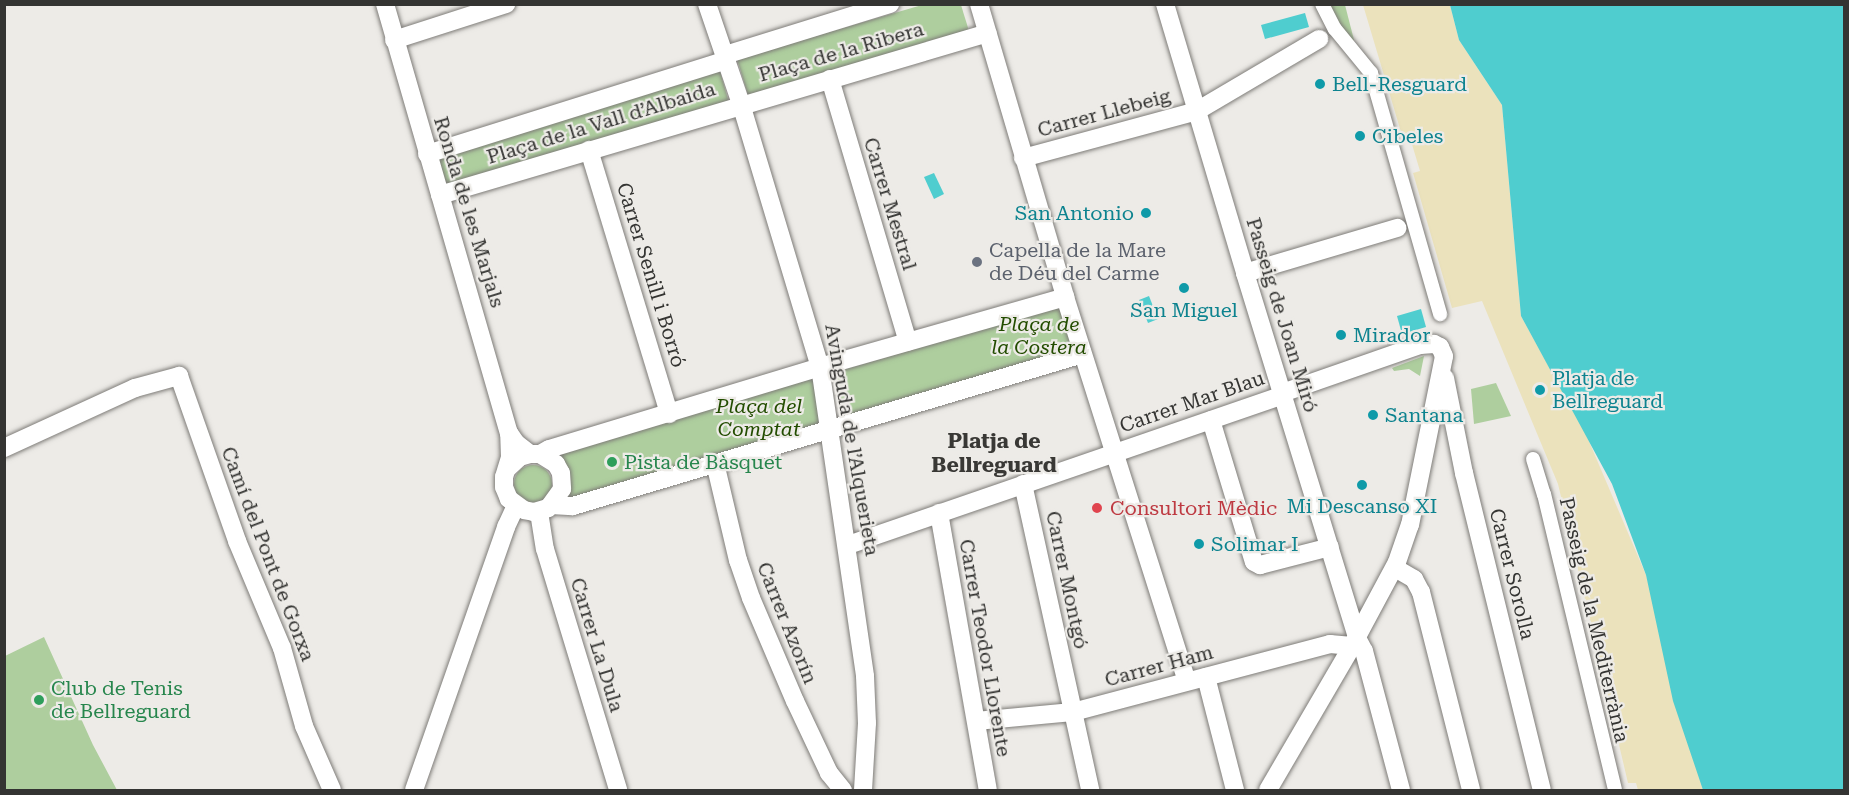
<!DOCTYPE html>
<html>
<head>
<meta charset="utf-8">
<style>
  body { margin:0 }
  #map { position:relative; width:1849px; height:795px; overflow:hidden; background:#edebe7; font-family:"Roboto Serif",serif }
  div>[style] { position:absolute }
  .green>* { inset:0; background:#aece9e }
  .round { border-radius:50% }
  .sand>* { inset:0; background:#ebe2bc }
  .water>* { inset:0; background:#4fcdcf }
  .roads { filter:drop-shadow(0 0 2px #7e7c78) drop-shadow(0 0 2px #7e7c78) }
  .pedestrian>* { height:14px; margin:-7px; padding:0 7px; transform-origin:7px; border-radius:7px; background:#fff }
  .minor>* { height:18px; margin:-9px; padding:0 9px; transform-origin:9px; border-radius:9px; background:#fff }
  .dots>* { width:16px; height:16px; translate:-50% -50%; box-sizing:border-box; border:3px solid #edebe7; border-radius:50% }
  span { translate:-50% -50%; white-space:nowrap; text-align:center; line-height:1.15; -webkit-text-stroke:4.5px #edebe7; paint-order:stroke }
  .street-label { font-size:20px; color:#343432 }
  .culture-label { font-size:20px; color:#0d838f }
  .left { translate:0 -50%; text-align:left }
  .right { translate:-100% -50%; text-align:right }
  .worship-label { font-size:20px; color:#5b616d }
  .park-label { font-size:20px; color:#234d00; font-style:italic }
  .leisure-label { font-size:20px; color:#27864d }
  .health-label { font-size:20px; color:#be3a42 }
  .neighbourhood-label { font-size:21px; color:#393835; font-weight:700 }
  .frame { position:absolute; inset:0; border:6px solid #343432; pointer-events:none }
</style>
</head>
<body>
<div id="map">
  <div class="green">
    <div style="clip-path:polygon(922px 5px,961px 5px,969px 31px,748px 95px,737px 59px)"></div>
    <div style="clip-path:polygon(1329px 5px,1345px 5px,1354px 40px,1352px 42px,1329px 10px)"></div>
    <div style="clip-path:polygon(720px 71px,729px 103px,447px 189px,437px 157px)"></div>
    <div style="clip-path:polygon(1059px 306px,1074px 350px,842px 417px,833px 373px)"></div>
    <div style="clip-path:polygon(1424px 356px,1420px 376px,1409px 369px,1394px 371px,1392px 368px)"></div>
    <div style="clip-path:polygon(813px 378px,822px 424px,565px 501px,554px 455px)"></div>
    <div style="clip-path:polygon(1496px 383px,1511px 416px,1474px 424px,1471px 389px)"></div>
    <div class="round" style="left:514px;top:465px;width:38px;height:38px"></div>
    <div style="clip-path:polygon(44px 637px,93px 745px,117px 790px,5px 790px,5px 656px)"></div>
  </div>
  <div class="sand">
    <div style="clip-path:polygon(1363px 5px,1450px 5px,1459px 40px,1502px 105px,1521px 316px,1585px 432px,1646px 575px,1704px 790px,1638px 790px,1636px 783px,1628px 783px,1558px 484px,1482px 301px,1452px 308px,1413px 173px,1420px 171px,1411px 141px,1404px 142px)"></div>
  </div>
  <div class="water">
    <div style="clip-path:polygon(1450px 5px,1844px 5px,1844px 790px,1703px 790px,1673px 701px,1646px 575px,1612px 484px,1521px 316px,1502px 105px,1459px 40px)"></div>
    <div style="clip-path:polygon(1305px 13px,1309px 27px,1265px 39px,1261px 25px)"></div>
    <div style="clip-path:polygon(934px 173px,944px 194px,934px 199px,924px 177px)"></div>
    <div style="clip-path:polygon(1149px 296px,1158px 319px,1148px 323px,1139px 300px)"></div>
    <div style="clip-path:polygon(1421px 309px,1426px 327px,1402px 334px,1397px 316px)"></div>
  </div>
  <div class="roads">
    <div class="pedestrian">
      <div style="left:1322px;top:4px;width:28px;rotate:63deg"></div>
      <div style="left:1335px;top:29px;width:57px;rotate:50.7deg"></div>
      <div style="left:1371px;top:73px;width:251px;rotate:74deg"></div>
      <div style="left:1533px;top:459px;width:37px;rotate:73deg"></div>
      <div style="left:1544px;top:494px;width:304px;rotate:76.5deg"></div>
    </div>
    <div class="minor">
      <div style="left:385px;top:4px;width:447px;rotate:73.9deg"></div>
      <div style="left:707px;top:4px;width:106px;rotate:71.2deg"></div>
      <div style="left:741px;top:104px;width:275px;rotate:73.3deg"></div>
      <div style="left:820px;top:367px;width:312px;rotate:81.7deg"></div>
      <div style="left:865px;top:676px;width:47px;rotate:87.6deg"></div>
      <div style="left:867px;top:723px;width:67px;rotate:93.4deg"></div>
      <div style="left:979px;top:4px;width:305px;rotate:73.6deg"></div>
      <div style="left:1065px;top:297px;width:403px;rotate:72.4deg"></div>
      <div style="left:1165px;top:4px;width:281px;rotate:73.4deg"></div>
      <div style="left:1245px;top:273px;width:382px;rotate:72.9deg"></div>
      <div style="left:1357px;top:638px;width:15px;rotate:62deg"></div>
      <div style="left:1364px;top:651px;width:144px;rotate:75.1deg"></div>
      <div style="left:394px;top:40px;width:118px;rotate:-17.8deg"></div>
      <div style="left:725px;top:55px;width:173px;rotate:-17.2deg"></div>
      <div style="left:830px;top:79px;width:274px;rotate:73.5deg"></div>
      <div style="left:589px;top:150px;width:276px;rotate:73.1deg"></div>
      <div style="left:427px;top:154px;width:314px;rotate:-17.4deg"></div>
      <div style="left:1023px;top:158px;width:180px;rotate:-15.1deg"></div>
      <div style="left:1197px;top:111px;width:142px;rotate:-30.5deg"></div>
      <div style="left:440px;top:195px;width:571px;rotate:-16.47deg"></div>
      <div style="left:1245px;top:273px;width:159px;rotate:-16.5deg"></div>
      <div style="left:1445px;top:378px;width:97px;rotate:78.7deg"></div>
      <div style="left:1464px;top:473px;width:326px;rotate:76.2deg"></div>
      <div style="left:1211px;top:420px;width:148px;rotate:73.2deg"></div>
      <div style="left:1254px;top:562px;width:7px;rotate:27deg"></div>
      <div style="left:1260px;top:565px;width:72px;rotate:-14.4deg"></div>
      <div style="left:4px;top:448px;width:144px;rotate:-24.6deg"></div>
      <div style="left:135px;top:388px;width:46px;rotate:-15.3deg"></div>
      <div style="left:179px;top:376px;width:175px;rotate:70.6deg"></div>
      <div style="left:237px;top:541px;width:116px;rotate:67.2deg"></div>
      <div style="left:282px;top:648px;width:81px;rotate:74.2deg"></div>
      <div style="left:304px;top:726px;width:70px;rotate:66.4deg"></div>
      <div style="left:540px;top:454px;width:10px;rotate:-29deg"></div>
      <div style="left:549px;top:449px;width:283px;rotate:-16.8deg"></div>
      <div style="left:820px;top:367px;width:255px;rotate:-15.9deg"></div>
      <div style="left:715px;top:463px;width:100px;rotate:76.7deg"></div>
      <div style="left:738px;top:560px;width:40px;rotate:71.1deg"></div>
      <div style="left:751px;top:598px;width:112px;rotate:66.9deg"></div>
      <div style="left:795px;top:701px;width:80px;rotate:64.7deg"></div>
      <div style="left:829px;top:773px;width:22px;rotate:51deg"></div>
      <div style="left:507px;top:469px;width:18px;rotate:-43deg"></div>
      <div style="left:520px;top:457px;width:10px;rotate:-17deg"></div>
      <div style="left:530px;top:454px;width:10px"></div>
      <div style="left:540px;top:454px;width:19px;rotate:32deg"></div>
      <div style="left:556px;top:464px;width:10px;rotate:61deg"></div>
      <div style="left:561px;top:473px;width:16px;rotate:86deg"></div>
      <div style="left:562px;top:489px;width:24px;rotate:126deg"></div>
      <div style="left:548px;top:508px;width:15px;rotate:164deg"></div>
      <div style="left:534px;top:512px;width:10px;rotate:-169deg"></div>
      <div style="left:524px;top:510px;width:19px;rotate:-144deg"></div>
      <div style="left:509px;top:499px;width:13px;rotate:-113deg"></div>
      <div style="left:504px;top:487px;width:10px;rotate:-90deg"></div>
      <div style="left:504px;top:477px;width:21px;rotate:-73deg"></div>
      <div style="left:510px;top:457px;width:24px;rotate:-92deg"></div>
      <div style="left:509px;top:433px;width:12px;rotate:55deg"></div>
      <div style="left:516px;top:443px;width:18px;rotate:38deg"></div>
      <div style="left:1023px;top:484px;width:313px;rotate:77.6deg"></div>
      <div style="left:551px;top:505px;width:22px;rotate:3deg"></div>
      <div style="left:573px;top:506px;width:532px;rotate:-16.6deg"></div>
      <div style="left:539px;top:512px;width:37px;rotate:81deg"></div>
      <div style="left:545px;top:549px;width:252px;rotate:73.1deg"></div>
      <div style="left:939px;top:513px;width:281px;rotate:80deg"></div>
      <div style="left:848px;top:545px;width:460px;rotate:-19deg"></div>
      <div style="left:1395px;top:568px;width:22px;rotate:30deg"></div>
      <div style="left:1414px;top:579px;width:15px;rotate:62deg"></div>
      <div style="left:1421px;top:592px;width:204px;rotate:75.8deg"></div>
      <div style="left:1206px;top:677px;width:117px;rotate:75.6deg"></div>
      <div style="left:976px;top:721px;width:97px;rotate:-5.3deg"></div>
      <div style="left:1073px;top:712px;width:266px;rotate:-14.8deg"></div>
      <div style="left:1330px;top:644px;width:22px;rotate:5deg"></div>
      <div style="left:414px;top:790px;width:279px;rotate:-70.7deg"></div>
      <div style="left:506px;top:527px;width:23px;rotate:-65deg"></div>
      <div style="left:1268px;top:790px;width:167px;rotate:-59.7deg"></div>
      <div style="left:1352px;top:646px;width:95px;rotate:-61.8deg"></div>
      <div style="left:1397px;top:562px;width:39px;rotate:-71deg"></div>
      <div style="left:1410px;top:525px;width:172px;rotate:-78.6deg"></div>
      <div style="left:1444px;top:356px;width:10px;rotate:-114deg"></div>
      <div style="left:1440px;top:347px;width:7px;rotate:-153deg"></div>
      <div style="left:1434px;top:344px;width:14px;rotate:176deg"></div>
      <div style="left:1420px;top:345px;width:146px;rotate:160.8deg"></div>
    </div>
  </div>
  <div class="dots">
    <div style="left:1320px;top:84px;background:#0f9aa8"></div>
    <div style="left:1360px;top:136px;background:#0f9aa8"></div>
    <div style="left:1146px;top:213px;background:#0f9aa8"></div>
    <div style="left:977px;top:262px;background:#6b7280"></div>
    <div style="left:1184px;top:288px;background:#0f9aa8"></div>
    <div style="left:1341px;top:335px;background:#0f9aa8"></div>
    <div style="left:1540px;top:390px;background:#0f9aa8"></div>
    <div style="left:1373px;top:415px;background:#0f9aa8"></div>
    <div style="left:612px;top:462px;background:#2e9e5b"></div>
    <div style="left:1362px;top:485px;background:#0f9aa8"></div>
    <div style="left:1097px;top:508px;background:#e0444e"></div>
    <div style="left:1199px;top:544px;background:#0f9aa8"></div>
    <div style="left:39px;top:700px;background:#2e9e5b"></div>
  </div>
  <div class="street-label">
    <span style="left:841px;top:52px;rotate:-16deg">Plaça de la Ribera</span>
    <span style="left:1104px;top:113px;rotate:-15deg">Carrer Llebeig</span>
    <span style="left:601px;top:123px;rotate:-17deg">Plaça de la Vall d’Albaida</span>
    <span style="left:890px;top:204px;rotate:73deg">Carrer Mestral</span>
    <span style="left:469px;top:212px;rotate:73deg">Ronda de les Marjals</span>
    <span style="left:651px;top:275px;rotate:73deg">Carrer Senill i Borró</span>
    <span style="left:1282px;top:315px;rotate:73deg">Passeig de Joan Miró</span>
    <span style="left:1192px;top:402px;rotate:-19deg">Carrer Mar Blau</span>
    <span style="left:852px;top:440px;rotate:80deg">Avinguda de l’Alquerieta</span>
    <span style="left:268px;top:554px;rotate:69deg">Camí del Pont de Gorxa</span>
    <span style="left:1512px;top:574px;rotate:76deg">Carrer Sorolla</span>
    <span style="left:1067px;top:580px;rotate:78deg">Carrer Montgó</span>
    <span style="left:1594px;top:620px;rotate:77deg">Passeig de la Mediterrània</span>
    <span style="left:787px;top:623px;rotate:68deg">Carrer Azorín</span>
    <span style="left:597px;top:645px;rotate:73deg">Carrer La Dula</span>
    <span style="left:985px;top:648px;rotate:80deg">Carrer Teodor Llorente</span>
    <span style="left:1159px;top:666px;rotate:-15deg">Carrer Ham</span>
  </div>
  <div class="culture-label">
    <span class="left" style="left:1332px;top:84px">Bell-Resguard</span>
    <span class="left" style="left:1372px;top:136px">Cibeles</span>
    <span class="right" style="left:1134px;top:213px">San Antonio</span>
    <span style="left:1184px;top:310px">San Miguel</span>
    <span class="left" style="left:1353px;top:335px">Mirador</span>
    <span class="left" style="left:1552px;top:390px">Platja de<br>Bellreguard</span>
    <span class="left" style="left:1385px;top:415px">Santana</span>
    <span style="left:1362px;top:506px">Mi Descanso XI</span>
    <span class="left" style="left:1211px;top:544px">Solimar I</span>
  </div>
  <div class="worship-label">
    <span class="left" style="left:989px;top:262px">Capella de la Mare<br>de Déu del Carme</span>
  </div>
  <div class="park-label">
    <span style="left:1039px;top:336px">Plaça de<br>la Costera</span>
    <span style="left:759px;top:418px">Plaça del<br>Comptat</span>
  </div>
  <div class="leisure-label">
    <span class="left" style="left:624px;top:462px">Pista de Bàsquet</span>
    <span class="left" style="left:51px;top:700px">Club de Tenis<br>de Bellreguard</span>
  </div>
  <div class="health-label">
    <span class="left" style="left:1110px;top:508px">Consultori Mèdic</span>
  </div>
  <div class="neighbourhood-label">
    <span style="left:994px;top:453px">Platja de<br>Bellreguard</span>
  </div>
  <div class="frame"></div>
</div>
</body>
</html>
